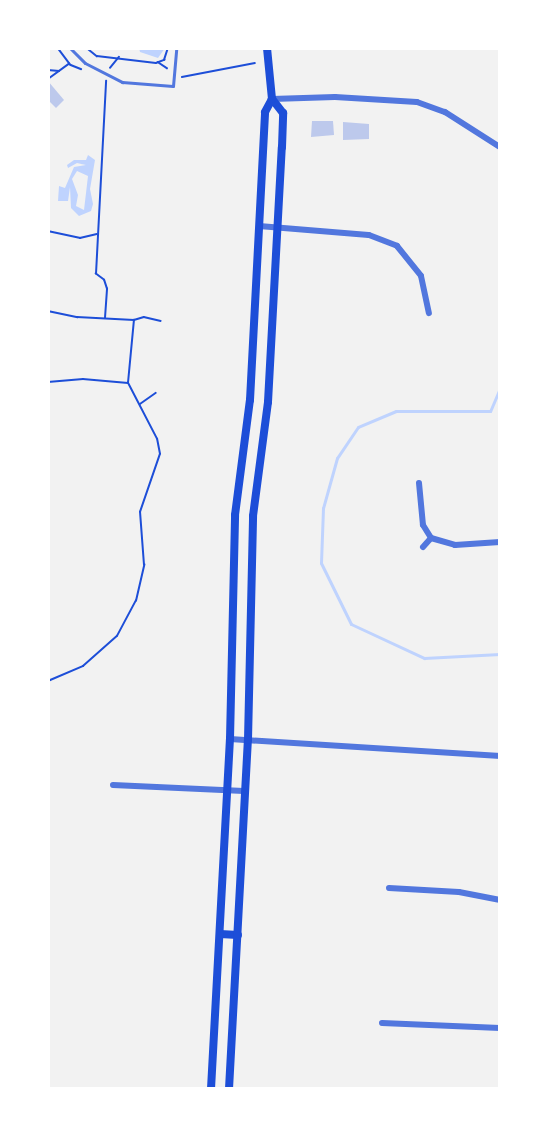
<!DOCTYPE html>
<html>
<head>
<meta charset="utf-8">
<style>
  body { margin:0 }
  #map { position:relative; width:548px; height:1137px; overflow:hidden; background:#f2f2f2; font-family:Barlow,sans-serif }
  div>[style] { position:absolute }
  .water>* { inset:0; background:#bfd3fe }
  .stream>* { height:3px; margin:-1.5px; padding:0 1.5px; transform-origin:1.5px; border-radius:1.5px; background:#bfd3fe }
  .building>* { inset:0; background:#bdc9ec }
  .path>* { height:1.5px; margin:-0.75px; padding:0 0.75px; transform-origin:0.75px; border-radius:0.75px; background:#1d4ed8 }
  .service>* { height:3px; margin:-1.5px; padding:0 1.5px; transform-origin:1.5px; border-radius:1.5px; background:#5277de }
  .minor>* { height:6px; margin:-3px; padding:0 3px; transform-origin:3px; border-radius:3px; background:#5277de }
  .secondary>* { height:8px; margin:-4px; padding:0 4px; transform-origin:4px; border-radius:4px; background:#1d4ed8 }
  span { translate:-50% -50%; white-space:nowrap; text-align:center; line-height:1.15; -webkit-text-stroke:5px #fff; paint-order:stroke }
  .frame { position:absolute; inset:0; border:50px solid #fff; pointer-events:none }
</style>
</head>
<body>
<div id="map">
  <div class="water">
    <div style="clip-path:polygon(139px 48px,165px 48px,158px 58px,140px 52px)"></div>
    <div style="clip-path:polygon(evenodd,88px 155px,95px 160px,90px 189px,93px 204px,91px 211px,79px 216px,71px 208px,70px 187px,68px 201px,58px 201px,59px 186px,65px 188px,74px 167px,86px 165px,77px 163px,68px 168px,67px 165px,74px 160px,86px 160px,88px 155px,77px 171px,88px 176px,84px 210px,76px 206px,78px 195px,72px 179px,77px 171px)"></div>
  </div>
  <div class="stream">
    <div style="left:500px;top:388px;width:25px;rotate:113deg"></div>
    <div style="left:490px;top:411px;width:94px;rotate:180deg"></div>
    <div style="left:396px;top:411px;width:41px;rotate:157.2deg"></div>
    <div style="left:358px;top:427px;width:37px;rotate:124deg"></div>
    <div style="left:337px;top:458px;width:52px;rotate:105.6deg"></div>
    <div style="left:323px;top:508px;width:55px;rotate:92.1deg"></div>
    <div style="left:321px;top:563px;width:68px;rotate:63.8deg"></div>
    <div style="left:351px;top:624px;width:81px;rotate:25deg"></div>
    <div style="left:424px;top:658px;width:76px;rotate:-3deg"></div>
  </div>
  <div class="building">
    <div style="clip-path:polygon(48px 81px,64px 100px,56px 108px,48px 100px)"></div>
    <div style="clip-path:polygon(312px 121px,333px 121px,334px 135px,311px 137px)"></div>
    <div style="clip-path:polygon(343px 122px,369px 124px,369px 139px,343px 140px)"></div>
  </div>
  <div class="path">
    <div style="left:58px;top:48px;width:21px;rotate:53deg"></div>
    <div style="left:71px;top:65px;width:11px;rotate:22deg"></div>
    <div style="left:87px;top:48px;width:13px;rotate:39deg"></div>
    <div style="left:97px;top:56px;width:59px;rotate:6.8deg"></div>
    <div style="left:156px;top:63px;width:9px;rotate:-21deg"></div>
    <div style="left:164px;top:60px;width:13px;rotate:-72deg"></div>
    <div style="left:158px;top:62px;width:11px;rotate:34deg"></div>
    <div style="left:110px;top:68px;width:14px;rotate:-51deg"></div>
    <div style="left:48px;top:70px;width:11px;rotate:5deg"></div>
    <div style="left:182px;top:77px;width:74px;rotate:-10.9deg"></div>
    <div style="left:48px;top:79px;width:26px;rotate:-36deg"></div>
    <div style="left:48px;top:231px;width:33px;rotate:12deg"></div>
    <div style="left:80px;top:238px;width:17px;rotate:-13deg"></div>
    <div style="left:48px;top:311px;width:30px;rotate:12deg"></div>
    <div style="left:77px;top:317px;width:57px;rotate:3deg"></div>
    <div style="left:134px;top:320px;width:10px;rotate:-17deg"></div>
    <div style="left:144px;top:317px;width:17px;rotate:13deg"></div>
    <div style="left:105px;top:318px;width:29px;rotate:-86deg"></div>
    <div style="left:107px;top:289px;width:9px;rotate:-108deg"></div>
    <div style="left:104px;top:280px;width:10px;rotate:-143deg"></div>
    <div style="left:96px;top:274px;width:193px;rotate:-87deg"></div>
    <div style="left:48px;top:382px;width:35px;rotate:-5deg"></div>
    <div style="left:83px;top:379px;width:45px;rotate:5.1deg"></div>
    <div style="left:128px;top:383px;width:63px;rotate:-84.6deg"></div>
    <div style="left:140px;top:404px;width:19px;rotate:-35deg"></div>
    <div style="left:48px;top:681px;width:38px;rotate:-23deg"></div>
    <div style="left:83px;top:666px;width:45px;rotate:-41.4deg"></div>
    <div style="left:117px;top:636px;width:40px;rotate:-62deg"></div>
    <div style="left:136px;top:601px;width:37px;rotate:-77deg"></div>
    <div style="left:144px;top:565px;width:53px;rotate:-94.3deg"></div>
    <div style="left:140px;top:512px;width:61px;rotate:-71deg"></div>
    <div style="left:160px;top:454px;width:15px;rotate:-101deg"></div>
    <div style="left:157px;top:439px;width:63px;rotate:-117.4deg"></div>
  </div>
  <div class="service">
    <div style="left:70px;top:48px;width:21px;rotate:45deg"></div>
    <div style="left:85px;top:63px;width:42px;rotate:27.2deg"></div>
    <div style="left:122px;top:82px;width:51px;rotate:4.5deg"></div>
    <div style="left:173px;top:86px;width:38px;rotate:-85deg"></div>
  </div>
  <div class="minor">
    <div style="left:272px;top:99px;width:63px;rotate:-1.8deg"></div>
    <div style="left:335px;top:97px;width:82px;rotate:3.5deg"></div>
    <div style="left:417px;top:102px;width:30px;rotate:20deg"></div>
    <div style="left:445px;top:112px;width:65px;rotate:32.5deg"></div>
    <div style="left:259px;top:226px;width:110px;rotate:4.7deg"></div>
    <div style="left:369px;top:235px;width:30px;rotate:21deg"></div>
    <div style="left:397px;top:246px;width:38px;rotate:51deg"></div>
    <div style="left:421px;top:276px;width:38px;rotate:78deg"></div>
    <div style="left:419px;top:483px;width:42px;rotate:84.6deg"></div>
    <div style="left:423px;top:525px;width:15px;rotate:58deg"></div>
    <div style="left:431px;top:538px;width:25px;rotate:16deg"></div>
    <div style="left:455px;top:545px;width:45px;rotate:-3.8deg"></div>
    <div style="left:423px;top:547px;width:12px;rotate:-48deg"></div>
    <div style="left:230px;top:739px;width:271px;rotate:3.6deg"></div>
    <div style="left:113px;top:785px;width:131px;rotate:2.6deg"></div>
    <div style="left:389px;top:888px;width:70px;rotate:3.3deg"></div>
    <div style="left:459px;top:892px;width:42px;rotate:11deg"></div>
    <div style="left:382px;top:1023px;width:118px;rotate:2.4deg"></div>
  </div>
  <div class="secondary">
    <div style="left:220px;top:934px;width:18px;rotate:3deg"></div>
    <div style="left:211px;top:1089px;width:351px;rotate:-86.9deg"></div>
    <div style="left:230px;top:739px;width:224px;rotate:-88.7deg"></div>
    <div style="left:235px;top:515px;width:116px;rotate:-82.6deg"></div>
    <div style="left:250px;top:400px;width:288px;rotate:-87deg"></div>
    <div style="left:265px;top:112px;width:15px;rotate:-62deg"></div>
    <div style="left:229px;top:1089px;width:350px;rotate:-86.9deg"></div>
    <div style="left:248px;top:740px;width:224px;rotate:-88.7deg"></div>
    <div style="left:253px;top:516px;width:115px;rotate:-82.5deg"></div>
    <div style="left:268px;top:402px;width:255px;rotate:-86.9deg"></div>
    <div style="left:282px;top:147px;width:34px;rotate:-88deg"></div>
    <div style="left:283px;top:113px;width:18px;rotate:-128deg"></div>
    <div style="left:272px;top:99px;width:51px;rotate:-95.6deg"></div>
  </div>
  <div class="frame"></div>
</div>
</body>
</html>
